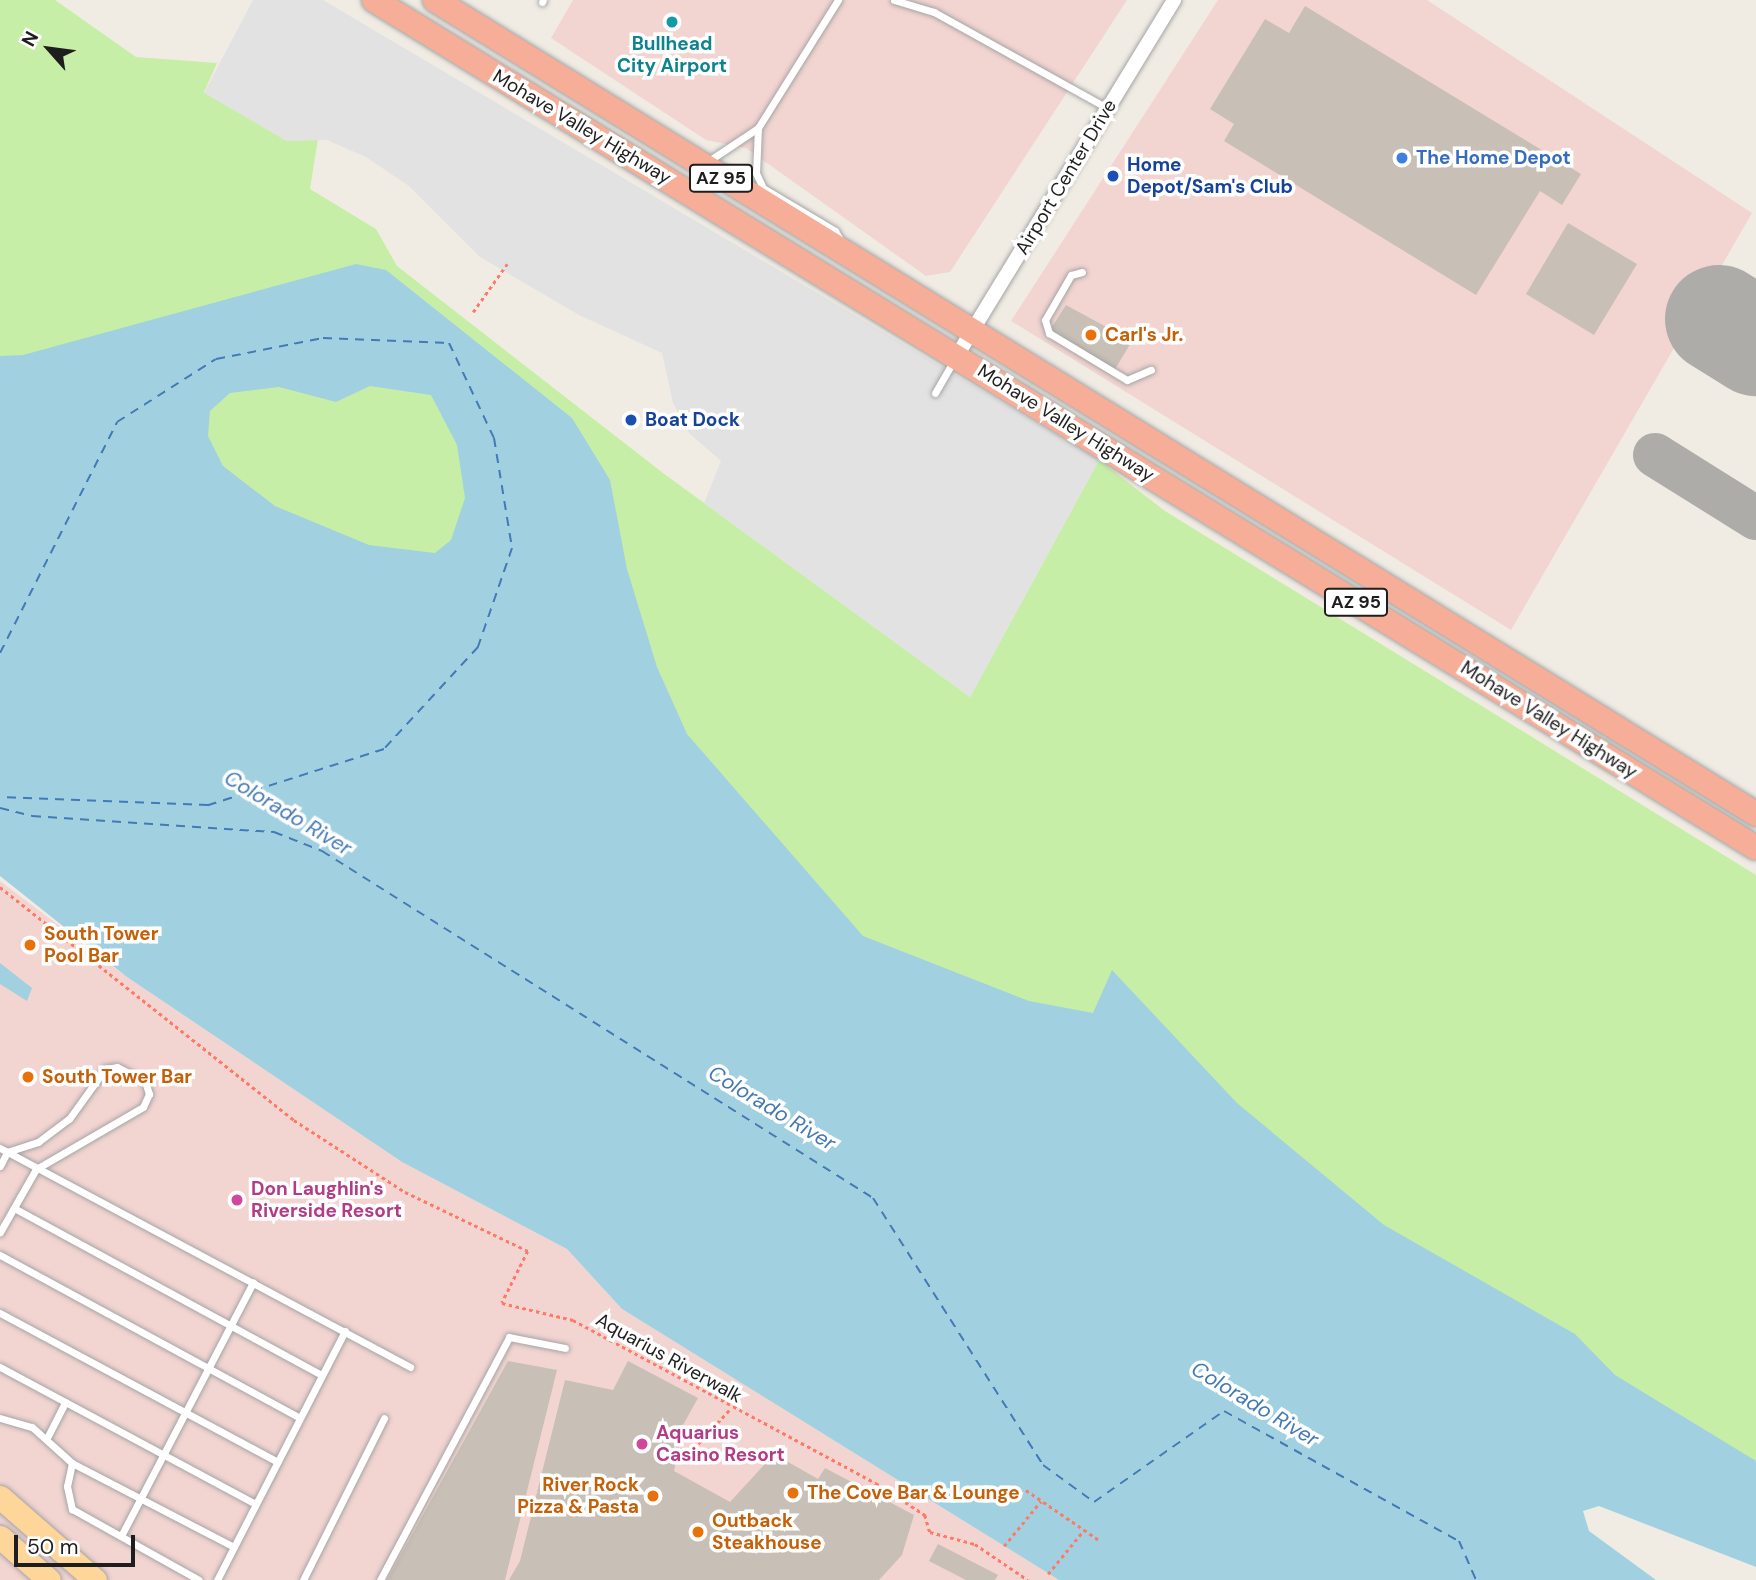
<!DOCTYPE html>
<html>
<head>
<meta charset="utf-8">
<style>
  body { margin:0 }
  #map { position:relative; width:1756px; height:1580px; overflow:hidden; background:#f0ece4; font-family:"DM Sans",sans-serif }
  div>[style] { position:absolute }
  .commercial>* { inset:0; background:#f2d4d1 }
  .grass>* { inset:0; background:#c7eea6 }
  .parking>* { inset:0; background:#e2e2e2 }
  .water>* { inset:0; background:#a1d1e1 }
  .ferry>* { height:2px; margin-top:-1px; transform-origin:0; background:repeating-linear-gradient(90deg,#4379b5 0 9px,transparent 0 16px) }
  .taxiway>* { height:44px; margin:-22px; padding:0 22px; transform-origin:22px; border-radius:22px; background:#aeaca8 }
  .runway>* { height:108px; margin:-54px; padding:0 54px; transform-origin:54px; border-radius:54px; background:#aeaca8 }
  .building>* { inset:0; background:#c8bfb6 }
  .path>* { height:2.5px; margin-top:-1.25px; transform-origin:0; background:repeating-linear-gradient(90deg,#ff7966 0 3.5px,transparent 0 7px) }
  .roads { filter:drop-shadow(0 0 2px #a5a5a5) drop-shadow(0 0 2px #a5a5a5) }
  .service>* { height:7px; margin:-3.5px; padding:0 3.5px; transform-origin:3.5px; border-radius:3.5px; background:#fff }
  .minor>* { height:14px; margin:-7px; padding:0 7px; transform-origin:7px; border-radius:7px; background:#fff }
  .primary>* { height:23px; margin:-11.5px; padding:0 11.5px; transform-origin:11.5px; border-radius:11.5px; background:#ffd69a }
  .trunk>* { height:24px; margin:-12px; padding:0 12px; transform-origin:12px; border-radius:12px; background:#f6ae98 }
  .dots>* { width:19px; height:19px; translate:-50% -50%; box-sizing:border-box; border:4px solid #fff; border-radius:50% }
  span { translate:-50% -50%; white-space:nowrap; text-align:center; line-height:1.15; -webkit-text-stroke:7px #fff; paint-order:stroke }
  .shield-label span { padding:2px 5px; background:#fff; border:2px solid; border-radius:5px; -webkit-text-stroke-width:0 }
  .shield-label { font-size:18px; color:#1e1e1e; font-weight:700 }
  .culture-label { font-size:19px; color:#0d838f; font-weight:700 }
  .street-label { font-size:19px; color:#1e1e1e }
  .shop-label { font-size:19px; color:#366cbe; font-weight:700 }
  .left { translate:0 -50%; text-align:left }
  .transit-label { font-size:19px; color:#164399; font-weight:700 }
  .food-label { font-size:19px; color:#c56008; font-weight:700 }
  .right { translate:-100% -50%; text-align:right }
  .hotel-label { font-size:19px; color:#b23c85; font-weight:700 }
  .water-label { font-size:21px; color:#4379b5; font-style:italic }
  .north { position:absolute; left:14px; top:14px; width:70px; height:70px; -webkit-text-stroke:5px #fff; paint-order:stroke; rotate:298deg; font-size:19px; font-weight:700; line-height:28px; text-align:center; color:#1e1e1e }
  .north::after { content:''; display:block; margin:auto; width:24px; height:32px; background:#1e1e1e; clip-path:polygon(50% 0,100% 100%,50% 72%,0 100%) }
  .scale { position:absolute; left:14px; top:1535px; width:121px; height:32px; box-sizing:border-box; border:4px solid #1e1e1e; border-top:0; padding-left:9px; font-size:21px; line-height:24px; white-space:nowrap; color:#1e1e1e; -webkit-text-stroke:5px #fff; paint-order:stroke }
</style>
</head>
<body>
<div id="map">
  <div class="commercial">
    <div style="clip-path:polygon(573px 0,1127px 0,950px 272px,926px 276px,746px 148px,706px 140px,551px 38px)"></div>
    <div style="clip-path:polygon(1218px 0,1427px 0,1752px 213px,1511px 630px,1011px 321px)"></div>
    <div style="clip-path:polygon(0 881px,127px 977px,402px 1162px,567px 1249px,622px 1309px,1059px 1580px,0 1580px)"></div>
  </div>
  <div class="grass">
    <div style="clip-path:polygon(0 0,55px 0,136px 57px,217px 63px,204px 92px,287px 141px,318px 139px,310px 189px,376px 229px,397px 266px,663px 473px,970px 697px,1099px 460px,1165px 511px,1756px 875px,1756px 1484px,0 415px)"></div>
  </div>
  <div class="parking">
    <div style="clip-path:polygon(253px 0,323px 0,1099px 460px,970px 697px,704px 503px,721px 461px,689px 433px,673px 403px,662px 353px,579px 315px,480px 257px,409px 186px,366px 157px,327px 140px,287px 141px,204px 93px)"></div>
  </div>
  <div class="water">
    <div style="clip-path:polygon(evenodd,356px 264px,386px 270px,572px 418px,610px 480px,627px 569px,657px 667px,687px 734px,863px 936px,1029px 1001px,1093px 1013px,1112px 970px,1237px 1103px,1384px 1225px,1575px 1334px,1615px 1375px,1756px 1461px,1756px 1567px,1599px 1506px,1583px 1511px,1589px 1531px,1656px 1580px,1059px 1580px,622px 1309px,567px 1249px,402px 1162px,127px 977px,0 876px,0 356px,23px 355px,356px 264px,370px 386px,431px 395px,457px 445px,465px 498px,451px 540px,435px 553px,369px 545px,275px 506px,223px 466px,208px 436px,210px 411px,230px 393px,279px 387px,336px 402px,370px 386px)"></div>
    <div style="clip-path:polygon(0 963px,32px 988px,27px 1001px,0 984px)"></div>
  </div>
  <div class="ferry">
    <div style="left:0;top:653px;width:259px;rotate:-63.1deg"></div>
    <div style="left:117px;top:422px;width:117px;rotate:-32.5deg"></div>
    <div style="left:216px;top:359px;width:109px;rotate:-11.1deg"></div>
    <div style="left:323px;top:338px;width:126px;rotate:2.3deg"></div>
    <div style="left:449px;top:343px;width:105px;rotate:64.7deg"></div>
    <div style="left:494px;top:438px;width:111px;rotate:80.7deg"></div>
    <div style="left:512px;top:548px;width:105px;rotate:109deg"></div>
    <div style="left:478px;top:647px;width:139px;rotate:132.7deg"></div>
    <div style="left:384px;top:749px;width:185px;rotate:162.3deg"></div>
    <div style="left:208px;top:805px;width:208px;rotate:-177.8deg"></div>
    <div style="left:0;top:808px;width:33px;rotate:14deg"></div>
    <div style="left:32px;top:816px;width:243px;rotate:3.8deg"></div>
    <div style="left:274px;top:832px;width:52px;rotate:21.6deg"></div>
    <div style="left:322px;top:851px;width:651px;rotate:32.2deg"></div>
    <div style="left:873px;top:1198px;width:317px;rotate:57.5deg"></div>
    <div style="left:1043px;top:1465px;width:63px;rotate:36deg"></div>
    <div style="left:1094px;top:1502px;width:159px;rotate:-35deg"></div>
    <div style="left:1224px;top:1411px;width:269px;rotate:29deg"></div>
    <div style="left:1459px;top:1541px;width:43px;rotate:66.4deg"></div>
  </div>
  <div class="taxiway">
    <div style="left:1655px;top:455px;width:119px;rotate:32deg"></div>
  </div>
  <div class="runway">
    <div style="left:1719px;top:319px;width:44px;rotate:31.9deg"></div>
  </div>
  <div class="building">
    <div style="clip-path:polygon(1305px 6px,1581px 174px,1562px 205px,1540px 191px,1476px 295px,1224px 141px,1234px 124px,1210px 109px,1265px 19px,1289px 33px)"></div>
    <div style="clip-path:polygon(1568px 223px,1637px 264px,1594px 335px,1526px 294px)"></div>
    <div style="clip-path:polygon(1066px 305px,1132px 341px,1114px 371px,1050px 330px)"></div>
    <div style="clip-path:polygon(508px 1361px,557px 1370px,505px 1580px,387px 1580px)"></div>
    <div style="clip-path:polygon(628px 1361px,698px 1398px,683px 1425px,674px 1471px,730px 1502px,774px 1454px,818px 1479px,825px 1468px,914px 1515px,902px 1555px,879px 1580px,509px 1580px,520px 1561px,565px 1380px,613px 1390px)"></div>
    <div style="clip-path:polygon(938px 1544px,998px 1575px,995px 1580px,966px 1580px,929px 1561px)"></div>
  </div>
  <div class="path">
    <div style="left:473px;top:312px;width:59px;rotate:-54.7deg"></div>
    <div style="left:0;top:887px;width:375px;rotate:38.4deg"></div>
    <div style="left:294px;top:1120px;width:132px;rotate:33deg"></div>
    <div style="left:405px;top:1192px;width:136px;rotate:25.6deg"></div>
    <div style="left:528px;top:1251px;width:58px;rotate:116.6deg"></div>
    <div style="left:502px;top:1303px;width:73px;rotate:13.5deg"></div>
    <div style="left:573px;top:1320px;width:344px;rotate:28.3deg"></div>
    <div style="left:876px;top:1483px;width:59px;rotate:33.1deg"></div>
    <div style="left:925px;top:1515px;width:18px;rotate:74deg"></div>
    <div style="left:930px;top:1532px;width:47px;rotate:14.9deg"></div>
    <div style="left:975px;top:1544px;width:64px;rotate:34.2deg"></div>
    <div style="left:684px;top:1459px;width:69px;rotate:-47.3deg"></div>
    <div style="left:1026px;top:1490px;width:88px;rotate:34.4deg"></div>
    <div style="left:1004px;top:1546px;width:58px;rotate:-50.6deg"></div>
    <div style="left:1048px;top:1574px;width:57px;rotate:-50.7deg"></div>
  </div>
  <div class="roads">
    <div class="service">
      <div style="left:894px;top:0;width:42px;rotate:16.7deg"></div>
      <div style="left:934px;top:12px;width:198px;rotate:29deg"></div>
      <div style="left:542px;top:2px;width:2px;rotate:-63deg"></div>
      <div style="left:758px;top:128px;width:45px;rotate:92.5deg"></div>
      <div style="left:756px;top:173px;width:17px;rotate:65deg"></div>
      <div style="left:763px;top:188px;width:84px;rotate:30.8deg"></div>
      <div style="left:835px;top:231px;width:12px;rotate:59deg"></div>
      <div style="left:707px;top:162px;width:61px;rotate:-33.7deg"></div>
      <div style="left:758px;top:128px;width:151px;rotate:-58deg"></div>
      <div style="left:1082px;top:272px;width:11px;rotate:165deg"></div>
      <div style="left:1071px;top:275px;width:52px;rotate:120deg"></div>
      <div style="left:1045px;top:320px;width:14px;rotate:73deg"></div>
      <div style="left:1049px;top:333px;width:91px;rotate:31.1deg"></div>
      <div style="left:1127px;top:380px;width:26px;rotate:-23deg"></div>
      <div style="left:935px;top:393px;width:38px;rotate:-60deg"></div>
      <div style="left:0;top:1148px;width:465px;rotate:28.1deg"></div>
      <div style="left:0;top:1166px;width:16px;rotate:-63deg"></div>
      <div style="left:7px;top:1152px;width:33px;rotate:-18deg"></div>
      <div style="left:38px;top:1142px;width:39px;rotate:-37deg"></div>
      <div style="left:69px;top:1119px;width:62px;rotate:-54.2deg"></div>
      <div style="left:105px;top:1069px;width:12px;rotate:-9deg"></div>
      <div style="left:117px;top:1067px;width:31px;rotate:27deg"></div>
      <div style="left:145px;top:1081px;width:14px;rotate:73deg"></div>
      <div style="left:149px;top:1094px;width:14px;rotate:115deg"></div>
      <div style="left:143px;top:1107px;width:124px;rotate:149.9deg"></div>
      <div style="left:36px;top:1169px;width:73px;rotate:119.7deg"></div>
      <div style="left:14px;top:1208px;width:350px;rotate:28.5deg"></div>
      <div style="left:0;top:1255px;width:341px;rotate:28.5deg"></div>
      <div style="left:0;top:1313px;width:315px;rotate:28.2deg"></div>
      <div style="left:0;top:1367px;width:290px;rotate:28.2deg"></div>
      <div style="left:0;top:1418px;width:33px;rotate:16deg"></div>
      <div style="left:32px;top:1427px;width:54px;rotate:42deg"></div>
      <div style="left:72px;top:1463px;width:182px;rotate:27.4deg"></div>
      <div style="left:48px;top:1436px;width:38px;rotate:-63deg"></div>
      <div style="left:72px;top:1463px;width:24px;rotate:102deg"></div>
      <div style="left:67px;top:1486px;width:24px;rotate:78deg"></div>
      <div style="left:72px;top:1509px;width:145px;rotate:29.2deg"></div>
      <div style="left:121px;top:1536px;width:286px;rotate:-62.5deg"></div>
      <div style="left:217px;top:1580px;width:280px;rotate:-62.8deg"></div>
      <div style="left:303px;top:1580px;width:181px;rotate:-63.4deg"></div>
      <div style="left:380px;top:1580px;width:275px;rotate:-62deg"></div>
      <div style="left:509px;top:1337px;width:57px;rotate:11.1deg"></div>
    </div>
    <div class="minor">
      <div style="left:958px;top:354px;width:415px;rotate:-58.6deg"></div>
    </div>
    <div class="primary">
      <div style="left:0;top:1497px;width:126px;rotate:41.1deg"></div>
      <div style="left:0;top:1537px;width:65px;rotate:41.3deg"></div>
    </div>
    <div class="trunk">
      <div style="left:374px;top:0;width:1621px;rotate:31.53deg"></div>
      <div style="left:435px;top:0;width:1552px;rotate:31.64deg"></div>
    </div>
  </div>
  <div class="dots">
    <div style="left:672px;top:22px;background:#0f9aa8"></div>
    <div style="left:1402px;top:158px;background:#3f7fe0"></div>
    <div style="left:1113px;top:176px;background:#1a4fb4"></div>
    <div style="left:1091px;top:335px;background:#e8710a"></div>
    <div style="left:631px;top:420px;background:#1a4fb4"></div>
    <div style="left:30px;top:945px;background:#e8710a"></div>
    <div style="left:28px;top:1077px;background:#e8710a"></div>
    <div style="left:237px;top:1200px;background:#d1479c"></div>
    <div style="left:642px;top:1444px;background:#d1479c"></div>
    <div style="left:793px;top:1493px;background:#e8710a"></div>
    <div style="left:653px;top:1496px;background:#e8710a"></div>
    <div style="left:698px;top:1532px;background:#e8710a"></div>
  </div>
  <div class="shield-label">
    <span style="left:721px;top:178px">AZ 95</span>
    <span style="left:1356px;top:602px">AZ 95</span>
  </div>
  <div class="culture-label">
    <span style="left:672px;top:55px">Bullhead<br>City Airport</span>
  </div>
  <div class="street-label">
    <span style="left:582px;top:127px;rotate:31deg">Mohave Valley Highway</span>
    <span style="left:1066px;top:177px;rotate:-59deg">Airport Center Drive</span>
    <span style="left:1066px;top:423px;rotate:32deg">Mohave Valley Highway</span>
    <span style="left:1549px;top:720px;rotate:32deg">Mohave Valley Highway</span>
    <span style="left:669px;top:1358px;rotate:29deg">Aquarius Riverwalk</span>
  </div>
  <div class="shop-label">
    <span class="left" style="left:1416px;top:158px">The Home Depot</span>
  </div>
  <div class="transit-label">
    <span class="left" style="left:1127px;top:176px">Home<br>Depot/Sam's Club</span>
    <span class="left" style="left:645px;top:420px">Boat Dock</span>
  </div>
  <div class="food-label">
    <span class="left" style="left:1105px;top:335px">Carl's Jr.</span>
    <span class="left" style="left:44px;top:945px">South Tower<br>Pool Bar</span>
    <span class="left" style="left:42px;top:1077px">South Tower Bar</span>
    <span class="right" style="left:639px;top:1496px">River Rock<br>Pizza &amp; Pasta</span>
    <span class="left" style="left:807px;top:1493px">The Cove Bar &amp; Lounge</span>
    <span class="left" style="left:712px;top:1532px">Outback<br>Steakhouse</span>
  </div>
  <div class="hotel-label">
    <span class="left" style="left:251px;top:1200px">Don Laughlin's<br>Riverside Resort</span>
    <span class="left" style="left:656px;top:1444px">Aquarius<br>Casino Resort</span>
  </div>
  <div class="water-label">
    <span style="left:288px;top:813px;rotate:31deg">Colorado River</span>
    <span style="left:772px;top:1108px;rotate:31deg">Colorado River</span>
    <span style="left:1255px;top:1404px;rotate:31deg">Colorado River</span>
  </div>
  <div class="north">N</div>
  <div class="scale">50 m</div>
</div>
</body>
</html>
